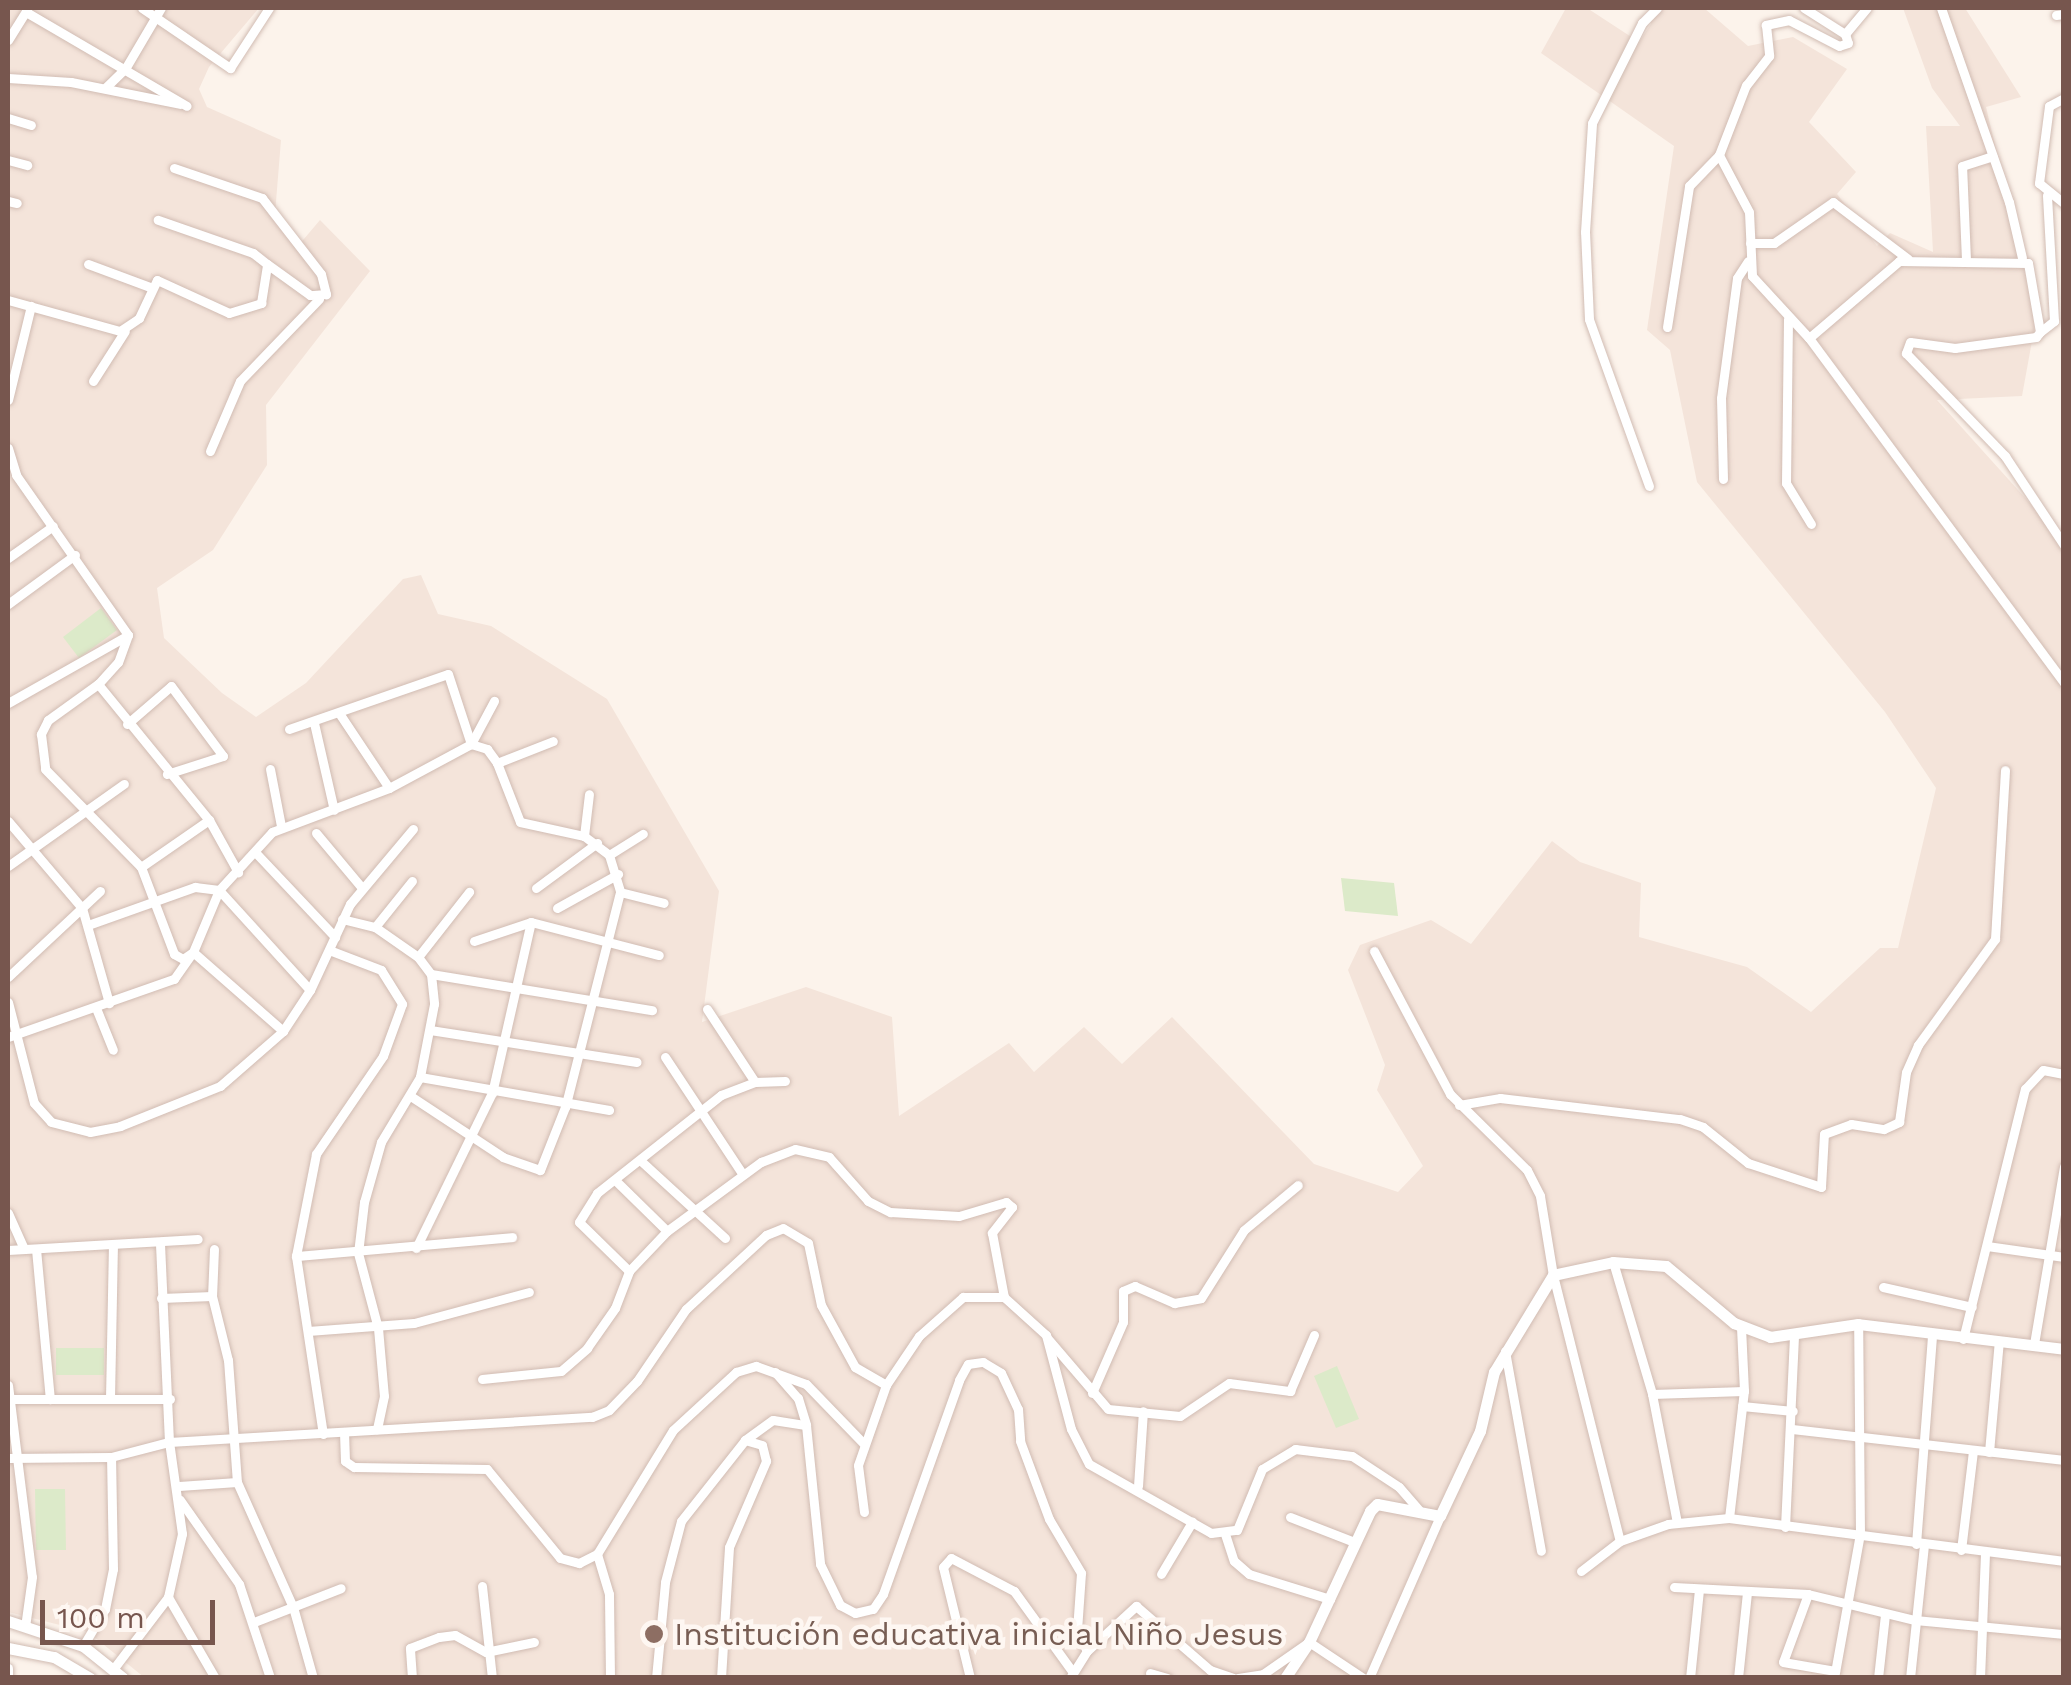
<!DOCTYPE html>
<html>
<head>
<meta charset="utf-8">
<style>
  body { margin:0 }
  #map { position:relative; width:2071px; height:1685px; overflow:hidden; background:#fcf3eb; font-family:"Work Sans",sans-serif }
  div>[style] { position:absolute }
  .residential>* { inset:0; background:#f4e4da }
  .green>* { inset:0; background:#dceac9 }
  .roads { filter:drop-shadow(0 0 2px #d1bcb3) drop-shadow(0 0 2px #d1bcb3) }
  .minor>* { height:9px; margin:-4.5px; padding:0 4.5px; transform-origin:4.5px; border-radius:4.5px; background:#fff }
  .tertiary>* { height:11px; margin:-5.5px; padding:0 5.5px; transform-origin:5.5px; border-radius:5.5px; background:#fff }
  .dots>* { width:28px; height:28px; translate:-50% -50%; box-sizing:border-box; border:5px solid #fef7f2; border-radius:50% }
  span { translate:-50% -50%; white-space:nowrap; text-align:center; line-height:1.15; -webkit-text-stroke:9px #fef7f2; paint-order:stroke }
  .education-label { font-size:32px; color:#785e54 }
  .left { translate:0 -50%; text-align:left }
  .frame { position:absolute; inset:0; border:10px solid #77564e; pointer-events:none }
  .scale { position:absolute; left:40px; top:1600px; width:175px; height:45px; box-sizing:border-box; border:5px solid #77564e; border-top:0; padding-left:12px; font-size:30px; line-height:35px; white-space:nowrap; color:#77564e; -webkit-text-stroke:8px #fef7f2; paint-order:stroke }
</style>
</head>
<body>
<div id="map">
  <div class="residential">
    <div style="clip-path:polygon(8px 8px,259px 8px,209px 67px,199px 89px,207px 107px,281px 140px,275px 214px,298px 246px,320px 220px,370px 271px,266px 405px,267px 465px,213px 550px,157px 588px,164px 638px,222px 693px,256px 717px,306px 683px,403px 579px,421px 575px,438px 614px,491px 626px,607px 699px,719px 891px,702px 1022px,806px 987px,892px 1017px,899px 1116px,1009px 1043px,1034px 1072px,1084px 1027px,1122px 1064px,1172px 1017px,1314px 1164px,1398px 1192px,1423px 1166px,1377px 1090px,1385px 1065px,1348px 970px,1360px 945px,1431px 920px,1471px 944px,1552px 841px,1580px 862px,1641px 883px,1639px 937px,1747px 967px,1811px 1012px,1880px 948px,1898px 948px,1936px 788px,1885px 712px,1697px 482px,1670px 350px,1647px 330px,1674px 146px,1541px 53px,1566px 8px,1587px 8px,1639px 42px,1651px 24px,1649px 8px,1704px 8px,1748px 46px,1793px 37px,1847px 69px,1809px 122px,1856px 172px,1837px 194px,1877px 246px,1890px 233px,1933px 252px,1926px 126px,1960px 126px,1932px 88px,1903px 8px,1965px 8px,2021px 97px,1986px 107px,2036px 319px,2022px 396px,1937px 400px,2063px 540px,2063px 1677px,145px 1678px,88px 1632px,8px 1612px)"></div>
  </div>
  <div class="green">
    <div style="clip-path:polygon(101px 608px,117px 630px,79px 658px,63px 637px)"></div>
    <div style="clip-path:polygon(1341px 878px,1394px 883px,1398px 916px,1345px 911px)"></div>
    <div style="clip-path:polygon(56px 1348px,104px 1348px,104px 1375px,56px 1375px)"></div>
    <div style="clip-path:polygon(1337px 1366px,1359px 1419px,1336px 1428px,1314px 1376px)"></div>
    <div style="clip-path:polygon(35px 1489px,65px 1489px,66px 1550px,36px 1550px)"></div>
  </div>
  <div class="roads">
    <div class="minor">
      <div style="left:142px;top:8px;width:107px;rotate:34.3deg"></div>
      <div style="left:230px;top:68px;width:72px;rotate:-57deg"></div>
      <div style="left:1804px;top:8px;width:49px;rotate:32.4deg"></div>
      <div style="left:1845px;top:34px;width:9px;rotate:72deg"></div>
      <div style="left:1848px;top:43px;width:9px;rotate:162deg"></div>
      <div style="left:1839px;top:46px;width:56px;rotate:-152.5deg"></div>
      <div style="left:1789px;top:20px;width:24px;rotate:168deg"></div>
      <div style="left:1766px;top:25px;width:31px;rotate:84deg"></div>
      <div style="left:1769px;top:56px;width:37px;rotate:128deg"></div>
      <div style="left:1746px;top:85px;width:75px;rotate:111.1deg"></div>
      <div style="left:1719px;top:155px;width:64px;rotate:62.2deg"></div>
      <div style="left:1749px;top:212px;width:64px;rotate:87.3deg"></div>
      <div style="left:1752px;top:276px;width:84px;rotate:47.4deg"></div>
      <div style="left:1809px;top:338px;width:429px;rotate:53.5deg"></div>
      <div style="left:1941px;top:8px;width:206px;rotate:70.7deg"></div>
      <div style="left:2009px;top:202px;width:57px;rotate:76.9deg"></div>
      <div style="left:26px;top:12px;width:186px;rotate:30.3deg"></div>
      <div style="left:2056px;top:15px;width:8px;rotate:-7deg"></div>
      <div style="left:1845px;top:34px;width:34px;rotate:-50deg"></div>
      <div style="left:8px;top:40px;width:36px;rotate:-58deg"></div>
      <div style="left:8px;top:78px;width:63px;rotate:3.6deg"></div>
      <div style="left:71px;top:82px;width:111px;rotate:11.4deg"></div>
      <div style="left:105px;top:88px;width:28px;rotate:-44deg"></div>
      <div style="left:125px;top:69px;width:71px;rotate:-59.5deg"></div>
      <div style="left:2064px;top:98px;width:17px;rotate:152deg"></div>
      <div style="left:2049px;top:106px;width:78px;rotate:97.4deg"></div>
      <div style="left:2039px;top:183px;width:32px;rotate:39deg"></div>
      <div style="left:8px;top:118px;width:24px;rotate:17deg"></div>
      <div style="left:8px;top:160px;width:20px;rotate:15deg"></div>
      <div style="left:174px;top:168px;width:93px;rotate:18.8deg"></div>
      <div style="left:262px;top:198px;width:96px;rotate:52.2deg"></div>
      <div style="left:321px;top:274px;width:21px;rotate:76deg"></div>
      <div style="left:326px;top:294px;width:16px;rotate:176deg"></div>
      <div style="left:310px;top:295px;width:53px;rotate:-144.2deg"></div>
      <div style="left:8px;top:201px;width:9px;rotate:13deg"></div>
      <div style="left:1750px;top:243px;width:24px"></div>
      <div style="left:1774px;top:243px;width:72px;rotate:-34.8deg"></div>
      <div style="left:1833px;top:202px;width:94px;rotate:37.2deg"></div>
      <div style="left:1966px;top:260px;width:94px;rotate:-92.4deg"></div>
      <div style="left:1962px;top:166px;width:32px;rotate:-18deg"></div>
      <div style="left:88px;top:264px;width:66px;rotate:20.4deg"></div>
      <div style="left:8px;top:300px;width:116px;rotate:15.5deg"></div>
      <div style="left:120px;top:331px;width:23px;rotate:-34deg"></div>
      <div style="left:139px;top:318px;width:42px;rotate:-64.7deg"></div>
      <div style="left:157px;top:280px;width:79px;rotate:24.6deg"></div>
      <div style="left:229px;top:313px;width:34px;rotate:-17deg"></div>
      <div style="left:261px;top:303px;width:39px;rotate:-81deg"></div>
      <div style="left:267px;top:264px;width:18px;rotate:-142deg"></div>
      <div style="left:253px;top:253px;width:101px;rotate:-160.8deg"></div>
      <div style="left:1788px;top:319px;width:164px;rotate:90.7deg"></div>
      <div style="left:1786px;top:483px;width:48px;rotate:58.6deg"></div>
      <div style="left:1667px;top:327px;width:143px;rotate:-81.1deg"></div>
      <div style="left:1689px;top:186px;width:43px;rotate:-45.9deg"></div>
      <div style="left:2040px;top:332px;width:18px;rotate:-38deg"></div>
      <div style="left:2054px;top:321px;width:126px;rotate:-93.2deg"></div>
      <div style="left:1809px;top:338px;width:118px;rotate:-40.5deg"></div>
      <div style="left:1899px;top:261px;width:129px;rotate:0.9deg"></div>
      <div style="left:2028px;top:263px;width:70px;rotate:80.1deg"></div>
      <div style="left:2040px;top:332px;width:6px;rotate:129deg"></div>
      <div style="left:2036px;top:337px;width:82px;rotate:172.3deg"></div>
      <div style="left:1955px;top:348px;width:45px;rotate:-172.4deg"></div>
      <div style="left:1910px;top:342px;width:12px;rotate:110deg"></div>
      <div style="left:1906px;top:353px;width:143px;rotate:46.1deg"></div>
      <div style="left:2005px;top:456px;width:107px;rotate:56.5deg"></div>
      <div style="left:93px;top:381px;width:59px;rotate:-57.4deg"></div>
      <div style="left:8px;top:400px;width:97px;rotate:-76.3deg"></div>
      <div style="left:8px;top:448px;width:28px;rotate:73deg"></div>
      <div style="left:16px;top:475px;width:195px;rotate:55deg"></div>
      <div style="left:128px;top:635px;width:29px;rotate:110deg"></div>
      <div style="left:118px;top:662px;width:30px;rotate:132deg"></div>
      <div style="left:98px;top:684px;width:62px;rotate:144.2deg"></div>
      <div style="left:48px;top:720px;width:16px;rotate:117deg"></div>
      <div style="left:41px;top:734px;width:35px;rotate:83deg"></div>
      <div style="left:45px;top:769px;width:137px;rotate:45.6deg"></div>
      <div style="left:141px;top:867px;width:93px;rotate:69.2deg"></div>
      <div style="left:174px;top:954px;width:10px;rotate:29deg"></div>
      <div style="left:183px;top:959px;width:12px;rotate:-35deg"></div>
      <div style="left:193px;top:952px;width:67px;rotate:-67.2deg"></div>
      <div style="left:219px;top:890px;width:79px;rotate:-47.6deg"></div>
      <div style="left:272px;top:832px;width:125px;rotate:-20.6deg"></div>
      <div style="left:389px;top:788px;width:93px;rotate:-28.2deg"></div>
      <div style="left:471px;top:744px;width:17px;rotate:17deg"></div>
      <div style="left:487px;top:749px;width:17px;rotate:54deg"></div>
      <div style="left:497px;top:763px;width:63px;rotate:68.7deg"></div>
      <div style="left:520px;top:822px;width:66px;rotate:12.3deg"></div>
      <div style="left:584px;top:836px;width:31px;rotate:37deg"></div>
      <div style="left:609px;top:855px;width:39px;rotate:73deg"></div>
      <div style="left:620px;top:892px;width:222px;rotate:104.3deg"></div>
      <div style="left:565px;top:1107px;width:68px;rotate:111.6deg"></div>
      <div style="left:540px;top:1170px;width:39px;rotate:-161deg"></div>
      <div style="left:503px;top:1157px;width:109px;rotate:-146.6deg"></div>
      <div style="left:210px;top:451px;width:76px;rotate:-66.8deg"></div>
      <div style="left:240px;top:381px;width:114px;rotate:-46.1deg"></div>
      <div style="left:1723px;top:479px;width:81px;rotate:-91.4deg"></div>
      <div style="left:1721px;top:398px;width:121px;rotate:-82.4deg"></div>
      <div style="left:1737px;top:278px;width:20px;rotate:-57deg"></div>
      <div style="left:1649px;top:486px;width:177px;rotate:-109.8deg"></div>
      <div style="left:1589px;top:319px;width:87px;rotate:-92.6deg"></div>
      <div style="left:1585px;top:232px;width:109px;rotate:-86.3deg"></div>
      <div style="left:1592px;top:123px;width:112px;rotate:-63.4deg"></div>
      <div style="left:1642px;top:23px;width:21px;rotate:-45deg"></div>
      <div style="left:8px;top:558px;width:55px;rotate:-35.4deg"></div>
      <div style="left:8px;top:604px;width:83px;rotate:-36.2deg"></div>
      <div style="left:98px;top:684px;width:176px;rotate:50.8deg"></div>
      <div style="left:209px;top:820px;width:60px;rotate:60.9deg"></div>
      <div style="left:8px;top:703px;width:138px;rotate:-29.5deg"></div>
      <div style="left:339px;top:713px;width:90px;rotate:56.3deg"></div>
      <div style="left:314px;top:723px;width:89px;rotate:77.1deg"></div>
      <div style="left:127px;top:724px;width:58px;rotate:-40.8deg"></div>
      <div style="left:171px;top:686px;width:87px;rotate:53.4deg"></div>
      <div style="left:223px;top:756px;width:59px;rotate:162.2deg"></div>
      <div style="left:289px;top:729px;width:168px;rotate:-19.1deg"></div>
      <div style="left:448px;top:674px;width:74px;rotate:71.8deg"></div>
      <div style="left:471px;top:744px;width:49px;rotate:-61.9deg"></div>
      <div style="left:497px;top:763px;width:60px;rotate:-21.4deg"></div>
      <div style="left:270px;top:769px;width:58px;rotate:79.1deg"></div>
      <div style="left:8px;top:821px;width:114px;rotate:49.6deg"></div>
      <div style="left:82px;top:908px;width:99px;rotate:74.1deg"></div>
      <div style="left:316px;top:833px;width:72px;rotate:50.1deg"></div>
      <div style="left:584px;top:836px;width:42px;rotate:-83.2deg"></div>
      <div style="left:255px;top:852px;width:117px;rotate:46.7deg"></div>
      <div style="left:609px;top:855px;width:40px;rotate:-32deg"></div>
      <div style="left:8px;top:866px;width:142px;rotate:-35.3deg"></div>
      <div style="left:141px;top:867px;width:83px;rotate:-34.7deg"></div>
      <div style="left:536px;top:888px;width:76px;rotate:-36.4deg"></div>
      <div style="left:620px;top:892px;width:45px;rotate:14deg"></div>
      <div style="left:557px;top:908px;width:70px;rotate:-29.1deg"></div>
      <div style="left:342px;top:919px;width:34px;rotate:14deg"></div>
      <div style="left:375px;top:927px;width:52px;rotate:34.9deg"></div>
      <div style="left:418px;top:957px;width:21px;rotate:53deg"></div>
      <div style="left:431px;top:974px;width:30px;rotate:84deg"></div>
      <div style="left:434px;top:1004px;width:74px;rotate:100.9deg"></div>
      <div style="left:420px;top:1077px;width:76px;rotate:121deg"></div>
      <div style="left:381px;top:1142px;width:62px;rotate:105.8deg"></div>
      <div style="left:364px;top:1202px;width:51px;rotate:96.7deg"></div>
      <div style="left:358px;top:1253px;width:78px;rotate:75.1deg"></div>
      <div style="left:378px;top:1328px;width:68px;rotate:85deg"></div>
      <div style="left:384px;top:1396px;width:34px;rotate:102deg"></div>
      <div style="left:88px;top:925px;width:114px;rotate:-19.6deg"></div>
      <div style="left:195px;top:887px;width:24px;rotate:7deg"></div>
      <div style="left:219px;top:890px;width:135px;rotate:47.7deg"></div>
      <div style="left:375px;top:927px;width:59px;rotate:-51.2deg"></div>
      <div style="left:474px;top:941px;width:60px;rotate:-18.4deg"></div>
      <div style="left:531px;top:922px;width:132px;rotate:14.5deg"></div>
      <div style="left:329px;top:950px;width:56px;rotate:21deg"></div>
      <div style="left:381px;top:970px;width:40px;rotate:58deg"></div>
      <div style="left:402px;top:1004px;width:55px;rotate:110.1deg"></div>
      <div style="left:383px;top:1056px;width:119px;rotate:124.4deg"></div>
      <div style="left:316px;top:1154px;width:104px;rotate:101.1deg"></div>
      <div style="left:296px;top:1256px;width:217px;rotate:-5deg"></div>
      <div style="left:1374px;top:951px;width:162px;rotate:62deg"></div>
      <div style="left:1450px;top:1094px;width:108px;rotate:44.6deg"></div>
      <div style="left:1527px;top:1170px;width:29px;rotate:63deg"></div>
      <div style="left:1540px;top:1196px;width:80px;rotate:80.7deg"></div>
      <div style="left:1553px;top:1275px;width:274px;rotate:75.9deg"></div>
      <div style="left:418px;top:957px;width:83px;rotate:-51.9deg"></div>
      <div style="left:431px;top:974px;width:224px;rotate:9.3deg"></div>
      <div style="left:8px;top:977px;width:126px;rotate:-43.1deg"></div>
      <div style="left:8px;top:1002px;width:104px;rotate:75.6deg"></div>
      <div style="left:34px;top:1103px;width:25px;rotate:48deg"></div>
      <div style="left:51px;top:1122px;width:40px;rotate:14.4deg"></div>
      <div style="left:90px;top:1132px;width:31px;rotate:-11deg"></div>
      <div style="left:120px;top:1126px;width:108px;rotate:-21.8deg"></div>
      <div style="left:220px;top:1086px;width:84px;rotate:-41.1deg"></div>
      <div style="left:283px;top:1031px;width:49px;rotate:-56.6deg"></div>
      <div style="left:310px;top:990px;width:95px;rotate:-65.1deg"></div>
      <div style="left:350px;top:904px;width:98px;rotate:-50deg"></div>
      <div style="left:96px;top:1008px;width:45px;rotate:68deg"></div>
      <div style="left:707px;top:1009px;width:87px;rotate:56.7deg"></div>
      <div style="left:430px;top:1030px;width:209px;rotate:8.8deg"></div>
      <div style="left:8px;top:1037px;width:176px;rotate:-19.3deg"></div>
      <div style="left:174px;top:979px;width:33px;rotate:-55deg"></div>
      <div style="left:193px;top:952px;width:120px;rotate:41.3deg"></div>
      <div style="left:665px;top:1057px;width:141px;rotate:56.5deg"></div>
      <div style="left:420px;top:1077px;width:192px;rotate:9.9deg"></div>
      <div style="left:1459px;top:1105px;width:42px;rotate:-9.7deg"></div>
      <div style="left:1500px;top:1098px;width:181px;rotate:6.7deg"></div>
      <div style="left:1680px;top:1119px;width:24px;rotate:19deg"></div>
      <div style="left:1703px;top:1127px;width:58px;rotate:38.7deg"></div>
      <div style="left:1748px;top:1163px;width:77px;rotate:18.2deg"></div>
      <div style="left:1821px;top:1187px;width:53px;rotate:-86.8deg"></div>
      <div style="left:1824px;top:1134px;width:29px;rotate:-20deg"></div>
      <div style="left:1851px;top:1124px;width:33px;rotate:9deg"></div>
      <div style="left:1884px;top:1129px;width:17px;rotate:-25deg"></div>
      <div style="left:1899px;top:1122px;width:50px;rotate:-82deg"></div>
      <div style="left:1906px;top:1072px;width:30px;rotate:-66deg"></div>
      <div style="left:1918px;top:1045px;width:131px;rotate:-54deg"></div>
      <div style="left:1995px;top:939px;width:169px;rotate:-86.6deg"></div>
      <div style="left:641px;top:1161px;width:114px;rotate:42.5deg"></div>
      <div style="left:616px;top:1181px;width:71px;rotate:44.4deg"></div>
      <div style="left:8px;top:1213px;width:39px;rotate:66deg"></div>
      <div style="left:1987px;top:1246px;width:78px;rotate:8.1deg"></div>
      <div style="left:416px;top:1248px;width:173px;rotate:-63.9deg"></div>
      <div style="left:492px;top:1093px;width:175px;rotate:-77.2deg"></div>
      <div style="left:36px;top:1249px;width:151px;rotate:84.7deg"></div>
      <div style="left:214px;top:1249px;width:47px;rotate:92.4deg"></div>
      <div style="left:212px;top:1296px;width:66px;rotate:76deg"></div>
      <div style="left:228px;top:1360px;width:122px;rotate:85.8deg"></div>
      <div style="left:237px;top:1482px;width:137px;rotate:65.9deg"></div>
      <div style="left:293px;top:1607px;width:74px;rotate:74.3deg"></div>
      <div style="left:8px;top:1250px;width:190px;rotate:-3.3deg"></div>
      <div style="left:296px;top:1256px;width:180px;rotate:81.4deg"></div>
      <div style="left:1613px;top:1262px;width:138px;rotate:73.5deg"></div>
      <div style="left:1652px;top:1394px;width:131px;rotate:79deg"></div>
      <div style="left:629px;top:1271px;width:70px;rotate:-135.6deg"></div>
      <div style="left:579px;top:1222px;width:34px;rotate:-58deg"></div>
      <div style="left:597px;top:1193px;width:158px;rotate:-38.3deg"></div>
      <div style="left:721px;top:1095px;width:36px;rotate:-21deg"></div>
      <div style="left:755px;top:1082px;width:30px;rotate:-2deg"></div>
      <div style="left:1883px;top:1287px;width:91px;rotate:12.7deg"></div>
      <div style="left:161px;top:1298px;width:51px;rotate:-2.2deg"></div>
      <div style="left:308px;top:1331px;width:106px;rotate:-4.3deg"></div>
      <div style="left:414px;top:1323px;width:119px;rotate:-15.1deg"></div>
      <div style="left:1048px;top:1339px;width:92px;rotate:49.4deg"></div>
      <div style="left:1108px;top:1409px;width:72px;rotate:5.6deg"></div>
      <div style="left:1180px;top:1416px;width:59px;rotate:-34deg"></div>
      <div style="left:1229px;top:1383px;width:62px;rotate:7.5deg"></div>
      <div style="left:1290px;top:1391px;width:61px;rotate:-66.8deg"></div>
      <div style="left:1963px;top:1339px;width:258px;rotate:-76.1deg"></div>
      <div style="left:2025px;top:1089px;width:26px;rotate:-47deg"></div>
      <div style="left:2043px;top:1070px;width:21px;rotate:11deg"></div>
      <div style="left:2034px;top:1344px;width:180px;rotate:-80.4deg"></div>
      <div style="left:1505px;top:1351px;width:203px;rotate:79.8deg"></div>
      <div style="left:775px;top:1372px;width:35px;rotate:49deg"></div>
      <div style="left:798px;top:1398px;width:28px;rotate:73deg"></div>
      <div style="left:806px;top:1425px;width:140px;rotate:84.2deg"></div>
      <div style="left:820px;top:1564px;width:46px;rotate:64deg"></div>
      <div style="left:840px;top:1605px;width:17px;rotate:28deg"></div>
      <div style="left:855px;top:1613px;width:18px;rotate:-13deg"></div>
      <div style="left:873px;top:1609px;width:18px;rotate:-56deg"></div>
      <div style="left:883px;top:1594px;width:227px;rotate:-70.4deg"></div>
      <div style="left:959px;top:1380px;width:18px;rotate:-61deg"></div>
      <div style="left:968px;top:1364px;width:15px;rotate:-8deg"></div>
      <div style="left:983px;top:1362px;width:21px;rotate:31deg"></div>
      <div style="left:1001px;top:1373px;width:40px;rotate:65deg"></div>
      <div style="left:1018px;top:1409px;width:32px;rotate:86deg"></div>
      <div style="left:1020px;top:1441px;width:83px;rotate:69.6deg"></div>
      <div style="left:1049px;top:1519px;width:63px;rotate:59.3deg"></div>
      <div style="left:1081px;top:1573px;width:57px;rotate:94deg"></div>
      <div style="left:1077px;top:1630px;width:23px;rotate:65deg"></div>
      <div style="left:482px;top:1379px;width:79px;rotate:-5.8deg"></div>
      <div style="left:561px;top:1371px;width:35px;rotate:-41deg"></div>
      <div style="left:587px;top:1348px;width:49px;rotate:-55deg"></div>
      <div style="left:615px;top:1308px;width:40px;rotate:-69deg"></div>
      <div style="left:629px;top:1271px;width:55px;rotate:-46.5deg"></div>
      <div style="left:667px;top:1231px;width:117px;rotate:-36.3deg"></div>
      <div style="left:761px;top:1162px;width:36px;rotate:-21deg"></div>
      <div style="left:795px;top:1149px;width:35px;rotate:13deg"></div>
      <div style="left:829px;top:1157px;width:59px;rotate:48.4deg"></div>
      <div style="left:868px;top:1201px;width:25px;rotate:27deg"></div>
      <div style="left:890px;top:1212px;width:69px;rotate:3.3deg"></div>
      <div style="left:959px;top:1216px;width:49px;rotate:-16.6deg"></div>
      <div style="left:1006px;top:1202px;width:8px;rotate:40deg"></div>
      <div style="left:1012px;top:1207px;width:33px;rotate:128deg"></div>
      <div style="left:992px;top:1233px;width:65px;rotate:79.4deg"></div>
      <div style="left:8px;top:1385px;width:193px;rotate:82.9deg"></div>
      <div style="left:32px;top:1577px;width:50px;rotate:98deg"></div>
      <div style="left:1092px;top:1393px;width:77px;rotate:-66.4deg"></div>
      <div style="left:1123px;top:1322px;width:31px;rotate:-90deg"></div>
      <div style="left:1123px;top:1291px;width:13px;rotate:-23deg"></div>
      <div style="left:1135px;top:1286px;width:43px;rotate:23.6deg"></div>
      <div style="left:1174px;top:1303px;width:27px;rotate:-10deg"></div>
      <div style="left:1201px;top:1298px;width:80px;rotate:-57.7deg"></div>
      <div style="left:1244px;top:1230px;width:70px;rotate:-39.8deg"></div>
      <div style="left:1652px;top:1394px;width:92px;rotate:-1.9deg"></div>
      <div style="left:11px;top:1399px;width:159px"></div>
      <div style="left:110px;top:1399px;width:154px;rotate:-88.9deg"></div>
      <div style="left:1742px;top:1406px;width:51px;rotate:5.6deg"></div>
      <div style="left:1792px;top:1429px;width:274px;rotate:6.5deg"></div>
      <div style="left:344px;top:1432px;width:29px;rotate:88deg"></div>
      <div style="left:345px;top:1461px;width:11px;rotate:34deg"></div>
      <div style="left:354px;top:1467px;width:133px;rotate:0.9deg"></div>
      <div style="left:487px;top:1469px;width:115px;rotate:50.6deg"></div>
      <div style="left:560px;top:1558px;width:20px;rotate:15deg"></div>
      <div style="left:579px;top:1563px;width:20px;rotate:-27deg"></div>
      <div style="left:1989px;top:1452px;width:111px;rotate:-84.9deg"></div>
      <div style="left:8px;top:1458px;width:103px;rotate:-0.6deg"></div>
      <div style="left:111px;top:1457px;width:60px;rotate:-14.5deg"></div>
      <div style="left:169px;top:1442px;width:424px;rotate:-3.4deg"></div>
      <div style="left:592px;top:1417px;width:18px;rotate:-22deg"></div>
      <div style="left:609px;top:1410px;width:40px;rotate:-46deg"></div>
      <div style="left:637px;top:1381px;width:87px;rotate:-55.8deg"></div>
      <div style="left:686px;top:1309px;width:109px;rotate:-42.8deg"></div>
      <div style="left:766px;top:1235px;width:18px;rotate:-22deg"></div>
      <div style="left:783px;top:1228px;width:29px;rotate:31deg"></div>
      <div style="left:808px;top:1243px;width:63px;rotate:78.2deg"></div>
      <div style="left:821px;top:1305px;width:71px;rotate:61.3deg"></div>
      <div style="left:855px;top:1367px;width:36px;rotate:30deg"></div>
      <div style="left:179px;top:1486px;width:58px;rotate:-3.9deg"></div>
      <div style="left:1138px;top:1486px;width:75px;rotate:-86.2deg"></div>
      <div style="left:180px;top:1500px;width:103px;rotate:54.9deg"></div>
      <div style="left:239px;top:1584px;width:99px;rotate:71.7deg"></div>
      <div style="left:864px;top:1512px;width:47px;rotate:-97.3deg"></div>
      <div style="left:858px;top:1465px;width:85px;rotate:-70.7deg"></div>
      <div style="left:886px;top:1385px;width:59px;rotate:-56deg"></div>
      <div style="left:919px;top:1336px;width:59px;rotate:-41.6deg"></div>
      <div style="left:963px;top:1297px;width:41px"></div>
      <div style="left:1004px;top:1297px;width:57px;rotate:42.1deg"></div>
      <div style="left:1046px;top:1335px;width:97px;rotate:75.1deg"></div>
      <div style="left:1071px;top:1429px;width:39px;rotate:63deg"></div>
      <div style="left:1089px;top:1464px;width:140px;rotate:29.5deg"></div>
      <div style="left:1211px;top:1533px;width:26px;rotate:-7deg"></div>
      <div style="left:1237px;top:1530px;width:66px;rotate:-67.7deg"></div>
      <div style="left:1262px;top:1469px;width:39px;rotate:-31deg"></div>
      <div style="left:1295px;top:1449px;width:57px;rotate:7deg"></div>
      <div style="left:1352px;top:1456px;width:56px;rotate:33.4deg"></div>
      <div style="left:1399px;top:1487px;width:30px;rotate:49deg"></div>
      <div style="left:1290px;top:1517px;width:69px;rotate:21.3deg"></div>
      <div style="left:1729px;top:1518px;width:128px;rotate:-83.3deg"></div>
      <div style="left:1744px;top:1391px;width:64px;rotate:-92.7deg"></div>
      <div style="left:1785px;top:1527px;width:191px;rotate:-87.3deg"></div>
      <div style="left:1225px;top:1534px;width:28px;rotate:72deg"></div>
      <div style="left:1234px;top:1561px;width:20px;rotate:41deg"></div>
      <div style="left:1249px;top:1574px;width:85px;rotate:17.2deg"></div>
      <div style="left:1916px;top:1544px;width:209px;rotate:-85.6deg"></div>
      <div style="left:1961px;top:1550px;width:100px;rotate:-83.1deg"></div>
      <div style="left:1581px;top:1571px;width:49px;rotate:-37.6deg"></div>
      <div style="left:1620px;top:1541px;width:51px;rotate:-19.5deg"></div>
      <div style="left:1668px;top:1524px;width:61px;rotate:-5.6deg"></div>
      <div style="left:1729px;top:1518px;width:338px;rotate:7.3deg"></div>
      <div style="left:1161px;top:1574px;width:61px;rotate:-59.2deg"></div>
      <div style="left:482px;top:1586px;width:93px;rotate:83.8deg"></div>
      <div style="left:1674px;top:1587px;width:134px;rotate:3deg"></div>
      <div style="left:1808px;top:1594px;width:110px;rotate:13.7deg"></div>
      <div style="left:1915px;top:1620px;width:150px;rotate:5.4deg"></div>
      <div style="left:1808px;top:1594px;width:72px;rotate:110.2deg"></div>
      <div style="left:1783px;top:1662px;width:53px;rotate:9.8deg"></div>
      <div style="left:168px;top:1597px;width:94px;rotate:59.9deg"></div>
      <div style="left:254px;top:1622px;width:93px;rotate:-21.3deg"></div>
      <div style="left:83px;top:1646px;width:43px;rotate:-59.3deg"></div>
      <div style="left:105px;top:1609px;width:41px;rotate:-78.7deg"></div>
      <div style="left:113px;top:1569px;width:112px;rotate:-91deg"></div>
      <div style="left:8px;top:1668px;width:10px;rotate:90deg"></div>
      <div style="left:114px;top:1668px;width:89px;rotate:-52.7deg"></div>
      <div style="left:168px;top:1597px;width:65px;rotate:-77.5deg"></div>
      <div style="left:182px;top:1534px;width:93px;rotate:-98deg"></div>
      <div style="left:169px;top:1442px;width:199px;rotate:-92.6deg"></div>
      <div style="left:1150px;top:1673px;width:18px;rotate:16deg"></div>
      <div style="left:412px;top:1678px;width:30px;rotate:-94deg"></div>
      <div style="left:410px;top:1648px;width:31px;rotate:-21deg"></div>
      <div style="left:439px;top:1637px;width:16px;rotate:-7deg"></div>
      <div style="left:455px;top:1635px;width:35px;rotate:29deg"></div>
      <div style="left:486px;top:1652px;width:49px;rotate:-11.8deg"></div>
      <div style="left:610px;top:1678px;width:84px;rotate:-90.7deg"></div>
      <div style="left:609px;top:1594px;width:42px;rotate:-106.7deg"></div>
      <div style="left:597px;top:1554px;width:145px;rotate:-58.5deg"></div>
      <div style="left:673px;top:1430px;width:86px;rotate:-42.6deg"></div>
      <div style="left:736px;top:1372px;width:21px;rotate:-17deg"></div>
      <div style="left:756px;top:1366px;width:53px;rotate:19.8deg"></div>
      <div style="left:806px;top:1384px;width:82px;rotate:46deg"></div>
      <div style="left:656px;top:1678px;width:96px;rotate:-84.6deg"></div>
      <div style="left:665px;top:1582px;width:63px;rotate:-75.3deg"></div>
      <div style="left:681px;top:1521px;width:103px;rotate:-51.7deg"></div>
      <div style="left:745px;top:1440px;width:34px;rotate:-36deg"></div>
      <div style="left:773px;top:1420px;width:33px;rotate:9deg"></div>
      <div style="left:721px;top:1678px;width:131px;rotate:-86.5deg"></div>
      <div style="left:729px;top:1547px;width:94px;rotate:-66.7deg"></div>
      <div style="left:766px;top:1461px;width:16px;rotate:-104deg"></div>
      <div style="left:762px;top:1445px;width:18px;rotate:-164deg"></div>
      <div style="left:970px;top:1678px;width:114px;rotate:-103.7deg"></div>
      <div style="left:943px;top:1567px;width:12px;rotate:-48deg"></div>
      <div style="left:951px;top:1558px;width:71px;rotate:27.6deg"></div>
      <div style="left:1014px;top:1591px;width:99px;rotate:54.1deg"></div>
      <div style="left:1070px;top:1678px;width:32px;rotate:-58deg"></div>
      <div style="left:1087px;top:1651px;width:67px;rotate:-42.6deg"></div>
      <div style="left:1136px;top:1606px;width:98px;rotate:40.9deg"></div>
      <div style="left:1210px;top:1670px;width:24px;rotate:19deg"></div>
      <div style="left:1238px;top:1678px;width:25px;rotate:-9deg"></div>
      <div style="left:1263px;top:1674px;width:56px;rotate:-34.8deg"></div>
      <div style="left:1309px;top:1642px;width:65px;rotate:33.7deg"></div>
      <div style="left:1369px;top:1678px;width:177px;rotate:-66.3deg"></div>
      <div style="left:1690px;top:1678px;width:89px;rotate:-84.2deg"></div>
      <div style="left:1738px;top:1678px;width:86px;rotate:-84deg"></div>
      <div style="left:1834px;top:1678px;width:146px;rotate:-79.8deg"></div>
      <div style="left:1860px;top:1534px;width:210px;rotate:-90.5deg"></div>
      <div style="left:1878px;top:1678px;width:63px;rotate:-83.7deg"></div>
      <div style="left:1910px;top:1678px;width:135px;rotate:-84deg"></div>
      <div style="left:1980px;top:1678px;width:123px;rotate:-87.7deg"></div>
    </div>
    <div class="tertiary">
      <div style="left:8px;top:1621px;width:79px;rotate:18.4deg"></div>
      <div style="left:83px;top:1646px;width:51px;rotate:38.7deg"></div>
      <div style="left:8px;top:1648px;width:47px;rotate:11.1deg"></div>
      <div style="left:54px;top:1657px;width:42px;rotate:30.3deg"></div>
      <div style="left:1285px;top:1678px;width:43px;rotate:-56.3deg"></div>
      <div style="left:1309px;top:1642px;width:145px;rotate:-65deg"></div>
      <div style="left:1370px;top:1511px;width:10px;rotate:-45deg"></div>
      <div style="left:1377px;top:1504px;width:64px;rotate:10.8deg"></div>
      <div style="left:1440px;top:1516px;width:94px;rotate:-64.8deg"></div>
      <div style="left:1480px;top:1431px;width:61px;rotate:-76.7deg"></div>
      <div style="left:1494px;top:1372px;width:114px;rotate:-58.7deg"></div>
      <div style="left:1553px;top:1275px;width:61px;rotate:-12.2deg"></div>
      <div style="left:1613px;top:1262px;width:53px;rotate:4.3deg"></div>
      <div style="left:1666px;top:1266px;width:89px;rotate:40deg"></div>
      <div style="left:1734px;top:1323px;width:39px;rotate:21deg"></div>
      <div style="left:1770px;top:1337px;width:89px;rotate:-8.4deg"></div>
      <div style="left:1858px;top:1324px;width:208px;rotate:6.9deg"></div>
    </div>
  </div>
  <div class="dots">
    <div style="left:654px;top:1634px;background:#8d6e63"></div>
  </div>
  <div class="education-label">
    <span class="left" style="left:674px;top:1634px">Institución educativa inicial Niño Jesus</span>
  </div>
  <div class="frame"></div>
  <div class="scale">100 m</div>
</div>
</body>
</html>
